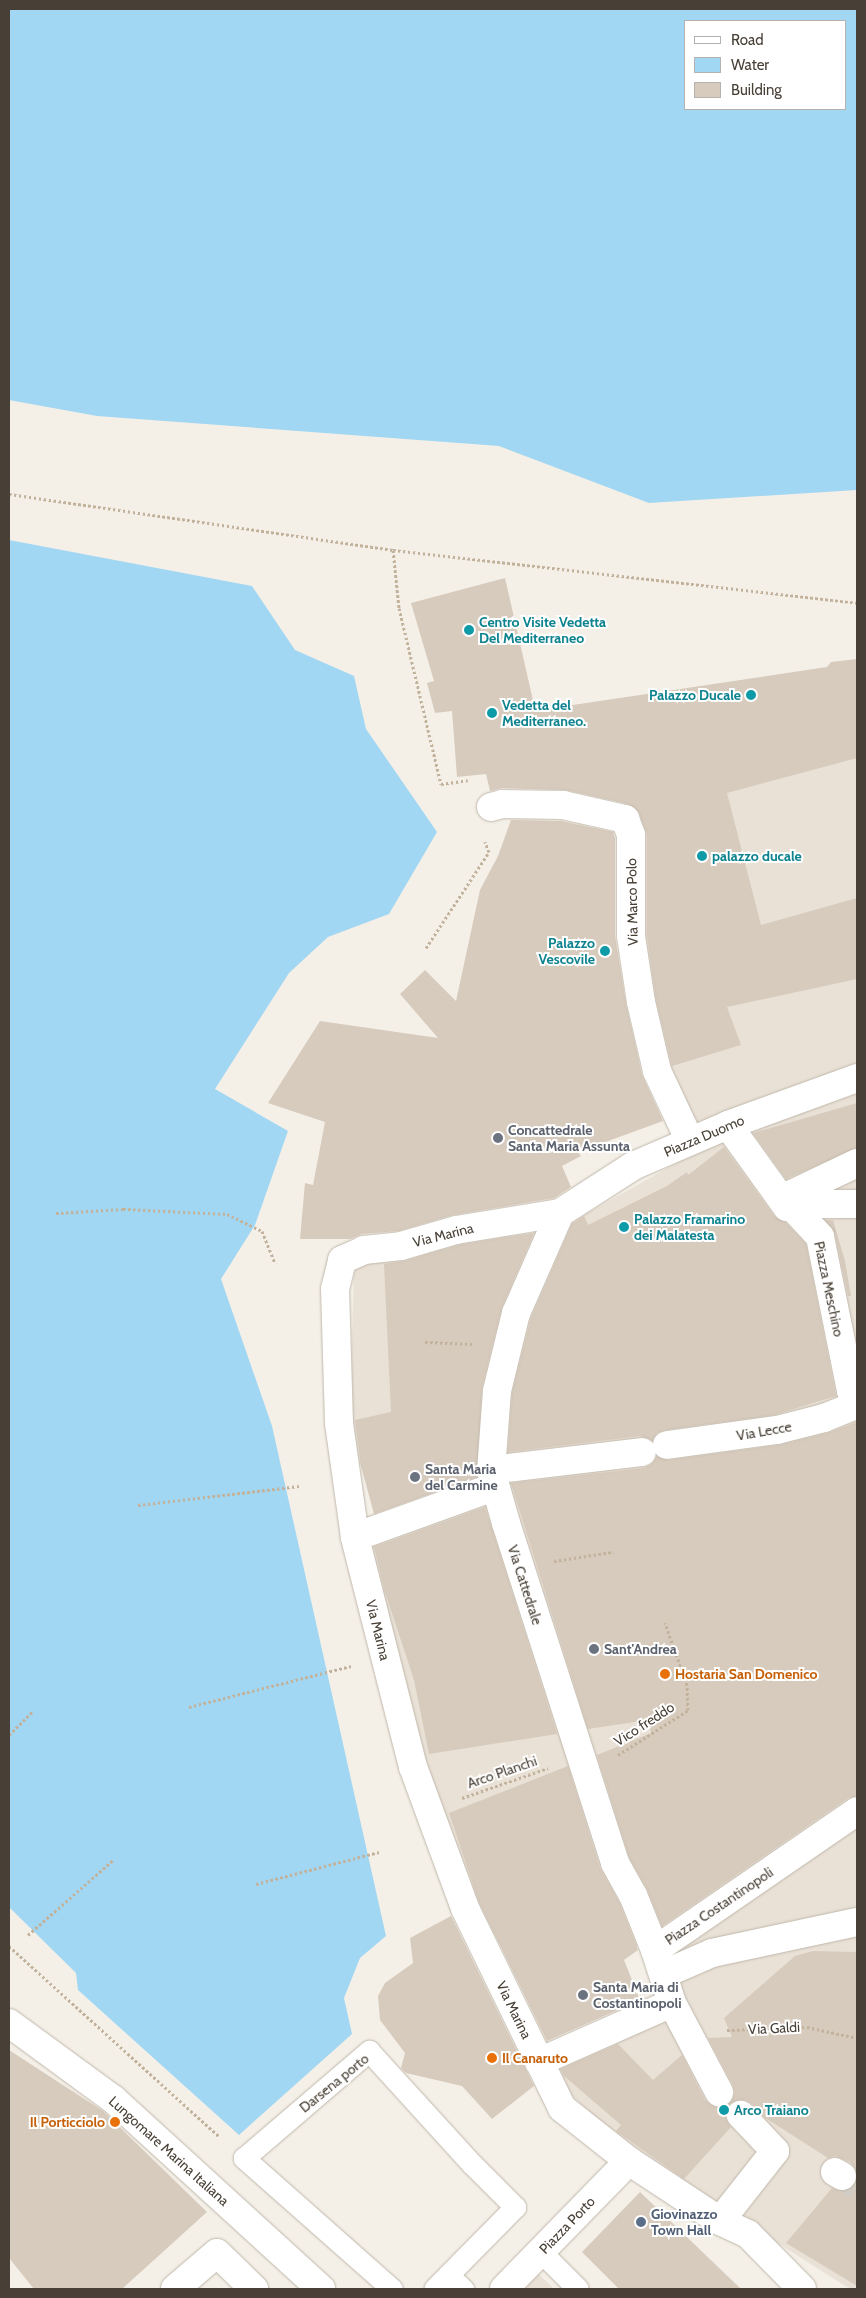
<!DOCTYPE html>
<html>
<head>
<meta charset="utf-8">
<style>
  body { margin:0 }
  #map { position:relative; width:866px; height:2298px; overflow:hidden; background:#f4f0e8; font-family:Cabin,sans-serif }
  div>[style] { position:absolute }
  .residential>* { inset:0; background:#e9e1d6 }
  .water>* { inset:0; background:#a2d7f3 }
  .building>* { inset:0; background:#d7cbbd }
  .pedestrian-tunnel>* { height:28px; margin-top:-14px; transform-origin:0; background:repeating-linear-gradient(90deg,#d2cdc4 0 28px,transparent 0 42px) }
  .path>* { height:3px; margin-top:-1.5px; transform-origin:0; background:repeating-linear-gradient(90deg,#c3b29b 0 2.5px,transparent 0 5px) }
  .roads { filter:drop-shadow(0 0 1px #c0b7aa) drop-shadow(0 0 1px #c0b7aa) }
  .service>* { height:21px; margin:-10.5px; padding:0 10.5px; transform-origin:10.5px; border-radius:10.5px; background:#fff }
  .pedestrian>* { height:28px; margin:-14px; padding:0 14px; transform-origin:14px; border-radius:14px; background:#fff }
  .minor>* { height:28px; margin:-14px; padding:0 14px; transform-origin:14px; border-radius:14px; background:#fff }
  .dots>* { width:14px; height:14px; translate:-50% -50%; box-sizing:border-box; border:2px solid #fff; border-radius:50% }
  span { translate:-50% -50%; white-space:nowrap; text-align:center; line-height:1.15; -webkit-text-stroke:4px #fff; paint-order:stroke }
  .culture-label { font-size:14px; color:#0d838f; font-weight:700 }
  .left { translate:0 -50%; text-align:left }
  .right { translate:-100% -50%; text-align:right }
  .street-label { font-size:14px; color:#484036 }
  .worship-label { font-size:14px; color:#5b616d; font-weight:700 }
  .food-label { font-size:14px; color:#c56008; font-weight:700 }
  .service-label { font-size:14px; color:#4e5e75; font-weight:700 }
  .frame { position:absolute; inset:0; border:10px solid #484036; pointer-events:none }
  .legend { position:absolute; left:684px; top:20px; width:162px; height:90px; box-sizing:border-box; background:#fff; border:1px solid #b6b3af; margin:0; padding:6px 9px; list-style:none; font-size:15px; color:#484036 }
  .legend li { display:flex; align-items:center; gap:10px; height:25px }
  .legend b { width:25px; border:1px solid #b6b3af }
</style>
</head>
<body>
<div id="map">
  <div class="residential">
    <div style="clip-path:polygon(857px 720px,857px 2289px,850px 2289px,649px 2161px,611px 2133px,571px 2095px,555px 2068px,660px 2013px,640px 1945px,524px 1988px,473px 1896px,421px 1752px,365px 1547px,477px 1497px,460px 1456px,357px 1465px,350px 1419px,354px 1268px,366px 1261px,459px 1240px,537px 1233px,575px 1220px,698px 1151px,659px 1063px,623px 810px,625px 794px,621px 764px)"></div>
    <div style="clip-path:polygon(537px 2272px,554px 2289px,520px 2289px)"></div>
  </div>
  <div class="water">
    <div style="clip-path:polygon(evenodd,9px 9px,857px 9px,857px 490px,649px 503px,499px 446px,97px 416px,9px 400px,9px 9px,685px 21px,845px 21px,845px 109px,685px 109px,685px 21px)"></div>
    <div style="clip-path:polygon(9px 540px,252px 586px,295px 650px,354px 676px,366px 729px,437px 832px,389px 914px,328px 937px,289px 973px,215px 1089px,288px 1131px,255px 1225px,221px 1279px,272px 1426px,386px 1936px,360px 1958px,344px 1998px,352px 2034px,239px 2135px,78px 1990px,76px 1973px,9px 1907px)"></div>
  </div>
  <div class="building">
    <div style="clip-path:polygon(505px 578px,535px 709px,566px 706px,827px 667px,831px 662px,857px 659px,857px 758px,727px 793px,761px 925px,857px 898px,857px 979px,727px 1007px,741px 1045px,672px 1066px,656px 999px,647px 935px,647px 835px,639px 813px,628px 804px,566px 790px,502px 788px,490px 791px,486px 774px,457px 777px,452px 711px,435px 713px,427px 683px,434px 681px,411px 603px)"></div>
    <div style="clip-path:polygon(511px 820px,561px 821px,613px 832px,615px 838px,615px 936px,626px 1004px,642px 1075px,663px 1121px,578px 1152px,581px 1156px,562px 1166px,571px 1187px,554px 1198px,453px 1215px,398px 1231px,362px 1234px,350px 1239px,300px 1239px,305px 1183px,313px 1185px,325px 1122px,268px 1103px,320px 1021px,438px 1038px,400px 994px,425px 970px,456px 1001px,480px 890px,498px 856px)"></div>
    <div style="clip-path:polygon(857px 1103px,857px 1148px,786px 1179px,753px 1133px)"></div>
    <div style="clip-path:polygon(724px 1147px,774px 1216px,785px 1222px,806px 1244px,836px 1396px,774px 1415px,665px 1430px,657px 1433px,652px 1441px,640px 1436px,508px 1452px,512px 1393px,531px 1318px,572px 1224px,584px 1216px,588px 1225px,667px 1186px,687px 1172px,688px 1175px)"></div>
    <div style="clip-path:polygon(825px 1220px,833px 1220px,845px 1261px,851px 1296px,848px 1296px,835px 1234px)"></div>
    <div style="clip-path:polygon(534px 1233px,502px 1307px,482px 1387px,477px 1477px,374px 1514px,361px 1466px,355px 1420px,391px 1412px,384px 1264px,405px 1261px,459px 1245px)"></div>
    <div style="clip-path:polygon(857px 1422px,857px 1796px,848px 1798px,662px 1926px,647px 1889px,629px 1857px,597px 1755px,651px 1733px,648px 1720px,588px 1729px,511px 1483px,644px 1468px,652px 1464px,657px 1456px,669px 1460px,779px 1445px,828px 1433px)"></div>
    <div style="clip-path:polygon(485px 1507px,557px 1734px,429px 1754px,414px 1680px,385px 1592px,374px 1547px)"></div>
    <div style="clip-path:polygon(568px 1766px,600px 1868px,619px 1902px,638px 1950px,624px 1960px,640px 2000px,547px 2041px,479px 1902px,449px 1813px)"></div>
    <div style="clip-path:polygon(451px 1916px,534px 2086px,492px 2119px,462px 2086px,406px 2073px,401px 2068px,405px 2053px,380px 2020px,378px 1996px,385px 1983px,413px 1963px,410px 1938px)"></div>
    <div style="clip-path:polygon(813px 1951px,857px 1952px,857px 2174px,855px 2168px,850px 2162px,835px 2156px,828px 2158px,764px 2117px,752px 2104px,746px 2100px,738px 2100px,731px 2103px,726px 2111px,726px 2119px,731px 2127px,684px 2179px,616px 2131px,621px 2125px,564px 2076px,561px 2069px,618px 2044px,653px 2080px,682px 2055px,705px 2100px,711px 2105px,718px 2108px,726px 2106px,732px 2100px,735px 2093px,733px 2085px,708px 2038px,732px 2037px,724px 2018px,795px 1956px)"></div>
    <div style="clip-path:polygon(9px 2050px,103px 2111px,207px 2212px,122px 2289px,34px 2289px,9px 2258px)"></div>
    <div style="clip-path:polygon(857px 2178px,857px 2286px,786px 2243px,832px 2188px,842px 2192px,849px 2190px,855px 2184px)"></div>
    <div style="clip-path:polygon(640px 2192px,741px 2289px,619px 2289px,582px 2252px)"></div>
  </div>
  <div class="pedestrian-tunnel">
    <div style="left:842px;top:2176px;width:18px;rotate:34deg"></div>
  </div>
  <div class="path">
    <div style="left:9px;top:494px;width:388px;rotate:8.3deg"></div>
    <div style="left:393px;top:550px;width:467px;rotate:6.5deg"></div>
    <div style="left:393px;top:550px;width:58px;rotate:84.1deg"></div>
    <div style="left:399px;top:608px;width:181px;rotate:76.6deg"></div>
    <div style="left:441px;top:784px;width:27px;rotate:-8deg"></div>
    <div style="left:426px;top:948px;width:115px;rotate:-56.7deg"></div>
    <div style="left:489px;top:852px;width:11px;rotate:-112deg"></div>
    <div style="left:56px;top:1213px;width:67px;rotate:-3.4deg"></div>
    <div style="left:123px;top:1209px;width:104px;rotate:2.8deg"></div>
    <div style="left:227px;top:1214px;width:39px;rotate:26deg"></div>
    <div style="left:262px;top:1231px;width:35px;rotate:68deg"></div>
    <div style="left:425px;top:1342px;width:47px;rotate:2.4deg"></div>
    <div style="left:138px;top:1505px;width:162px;rotate:-6.7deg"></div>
    <div style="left:554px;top:1561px;width:60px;rotate:-8.7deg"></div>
    <div style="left:189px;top:1707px;width:167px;rotate:-14.2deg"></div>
    <div style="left:9px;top:1735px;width:34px;rotate:-45deg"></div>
    <div style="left:618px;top:1755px;width:83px;rotate:-32.7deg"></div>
    <div style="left:688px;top:1710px;width:25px;rotate:-92deg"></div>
    <div style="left:687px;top:1685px;width:66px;rotate:-109.5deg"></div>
    <div style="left:462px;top:1798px;width:91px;rotate:-19.2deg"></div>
    <div style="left:256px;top:1884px;width:127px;rotate:-14.6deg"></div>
    <div style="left:28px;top:1935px;width:113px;rotate:-41.4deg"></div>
    <div style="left:9px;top:1946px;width:285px;rotate:42.2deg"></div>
    <div style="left:727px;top:2030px;width:80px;rotate:-2.1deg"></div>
    <div style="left:807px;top:2027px;width:51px;rotate:12.4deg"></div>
  </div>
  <div class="roads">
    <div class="service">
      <div style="left:541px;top:2252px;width:52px;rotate:45deg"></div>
      <div style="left:448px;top:2275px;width:21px;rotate:43deg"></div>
      <div style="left:392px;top:2289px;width:198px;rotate:-138.5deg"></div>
      <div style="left:244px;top:2158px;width:165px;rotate:-40.6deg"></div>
      <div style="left:369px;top:2051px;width:153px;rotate:47.7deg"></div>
      <div style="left:472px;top:2164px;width:61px;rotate:45deg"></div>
      <div style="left:515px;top:2207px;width:115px;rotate:134.6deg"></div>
    </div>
    <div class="pedestrian">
      <div style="left:491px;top:807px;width:11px;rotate:-15deg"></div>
      <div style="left:502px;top:804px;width:61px;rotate:0.9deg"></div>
      <div style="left:563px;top:805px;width:64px;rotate:12.7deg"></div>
      <div style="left:625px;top:819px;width:17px;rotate:69deg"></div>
      <div style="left:631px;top:835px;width:101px;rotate:90deg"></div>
      <div style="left:631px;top:936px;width:67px;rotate:81.4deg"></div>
      <div style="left:641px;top:1002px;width:71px;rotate:76.9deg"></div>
      <div style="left:657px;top:1071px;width:77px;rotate:64.8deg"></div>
      <div style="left:728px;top:1125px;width:101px;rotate:54.3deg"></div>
      <div style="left:787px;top:1207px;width:9px;rotate:-21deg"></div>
      <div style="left:795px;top:1204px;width:62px"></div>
      <div style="left:857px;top:1163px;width:72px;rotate:154.5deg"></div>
      <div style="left:792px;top:1194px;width:19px;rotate:74deg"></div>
      <div style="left:797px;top:1212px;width:34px;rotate:47deg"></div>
      <div style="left:820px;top:1237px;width:157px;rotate:78.6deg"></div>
      <div style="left:851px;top:1391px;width:12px;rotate:59deg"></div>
      <div style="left:560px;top:1213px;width:109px;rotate:113.7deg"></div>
      <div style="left:516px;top:1313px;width:80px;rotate:103.7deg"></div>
      <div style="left:497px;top:1391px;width:79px;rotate:94.3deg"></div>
      <div style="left:491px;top:1470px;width:55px;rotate:74.2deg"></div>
      <div style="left:506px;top:1523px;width:357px;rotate:72.2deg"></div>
      <div style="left:615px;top:1863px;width:37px;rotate:61deg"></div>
      <div style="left:633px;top:1895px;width:59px;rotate:68.2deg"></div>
      <div style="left:655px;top:1950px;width:56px;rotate:72.2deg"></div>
      <div style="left:672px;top:2003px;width:101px;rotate:62.2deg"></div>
      <div style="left:667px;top:1445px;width:111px;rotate:-7.8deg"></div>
      <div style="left:777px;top:1430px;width:49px;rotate:-14.3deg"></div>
      <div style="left:824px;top:1418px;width:35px;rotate:-22deg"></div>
      <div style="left:491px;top:1470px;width:152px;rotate:-6.8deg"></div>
      <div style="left:355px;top:1537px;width:148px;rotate:-19.8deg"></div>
      <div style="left:655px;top:1950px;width:245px;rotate:-34.5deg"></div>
      <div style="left:664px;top:1974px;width:52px;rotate:-23.6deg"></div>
      <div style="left:712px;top:1953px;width:148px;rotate:-12.1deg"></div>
      <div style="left:539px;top:2062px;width:145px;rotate:-23.9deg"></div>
      <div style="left:629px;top:2161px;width:85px;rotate:-141.7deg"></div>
      <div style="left:562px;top:2108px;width:222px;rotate:-115.9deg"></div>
      <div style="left:465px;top:1908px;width:150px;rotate:-110.2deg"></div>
      <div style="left:413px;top:1767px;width:237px;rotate:-104.2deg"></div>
      <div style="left:355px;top:1537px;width:115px;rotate:-98deg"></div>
      <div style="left:339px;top:1423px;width:134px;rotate:-91.7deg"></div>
      <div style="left:335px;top:1289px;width:30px;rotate:-76deg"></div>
      <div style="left:342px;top:1260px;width:24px;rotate:-24deg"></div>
      <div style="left:364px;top:1250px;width:37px;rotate:-6deg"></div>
      <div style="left:401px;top:1246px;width:57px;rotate:-16.2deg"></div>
      <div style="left:456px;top:1230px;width:105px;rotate:-9.3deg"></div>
      <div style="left:560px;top:1213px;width:87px;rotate:-32.8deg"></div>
      <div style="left:633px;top:1166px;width:103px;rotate:-23.3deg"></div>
      <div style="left:728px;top:1125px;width:137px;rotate:-20deg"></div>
      <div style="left:835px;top:2172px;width:8px;rotate:30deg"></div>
      <div style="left:720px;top:2221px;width:89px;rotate:-51.8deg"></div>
      <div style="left:775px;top:2151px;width:50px;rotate:-133.4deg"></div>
    </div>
    <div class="minor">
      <div style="left:9px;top:2023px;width:129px;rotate:36.2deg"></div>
      <div style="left:113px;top:2099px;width:282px;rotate:42.4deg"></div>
      <div style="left:175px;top:2289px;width:55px;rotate:-40.6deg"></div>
      <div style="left:217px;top:2253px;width:52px;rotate:44.2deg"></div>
      <div style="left:504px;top:2289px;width:179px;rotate:-45.7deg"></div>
      <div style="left:629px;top:2161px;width:109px;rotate:33.4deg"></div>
      <div style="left:720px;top:2221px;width:31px;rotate:25deg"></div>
      <div style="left:748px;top:2234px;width:77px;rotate:45.5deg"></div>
    </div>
  </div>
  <div class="dots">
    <div style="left:469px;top:630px;background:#0f9aa8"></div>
    <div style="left:751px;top:695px;background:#0f9aa8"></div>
    <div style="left:492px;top:713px;background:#0f9aa8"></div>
    <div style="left:702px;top:856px;background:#0f9aa8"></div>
    <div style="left:605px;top:951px;background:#0f9aa8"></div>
    <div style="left:498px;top:1138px;background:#6b7280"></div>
    <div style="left:624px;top:1227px;background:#0f9aa8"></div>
    <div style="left:415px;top:1477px;background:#6b7280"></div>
    <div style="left:594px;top:1649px;background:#6b7280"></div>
    <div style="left:665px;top:1674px;background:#e8710a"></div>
    <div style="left:583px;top:1995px;background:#6b7280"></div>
    <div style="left:492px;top:2058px;background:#e8710a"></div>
    <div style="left:724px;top:2110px;background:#0f9aa8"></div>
    <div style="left:115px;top:2122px;background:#e8710a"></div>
    <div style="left:641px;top:2222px;background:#5c6f8a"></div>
  </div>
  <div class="culture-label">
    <span class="left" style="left:479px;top:630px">Centro Visite Vedetta<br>Del Mediterraneo</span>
    <span class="right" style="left:741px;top:695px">Palazzo Ducale</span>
    <span class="left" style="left:502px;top:713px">Vedetta del<br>Mediterraneo.</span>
    <span class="left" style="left:712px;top:856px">palazzo ducale</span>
    <span class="right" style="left:595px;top:951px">Palazzo<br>Vescovile</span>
    <span class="left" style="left:634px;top:1227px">Palazzo Framarino<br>dei Malatesta</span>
    <span class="left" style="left:734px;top:2110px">Arco Traiano</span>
  </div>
  <div class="street-label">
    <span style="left:632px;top:902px;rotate:-91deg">Via Marco Polo</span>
    <span style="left:704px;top:1136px;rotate:-23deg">Piazza Duomo</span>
    <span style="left:443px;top:1235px;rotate:-14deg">Via Marina</span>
    <span style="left:829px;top:1289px;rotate:78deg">Piazza Meschino</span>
    <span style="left:764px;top:1431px;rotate:-10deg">Via Lecce</span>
    <span style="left:525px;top:1585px;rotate:72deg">Via Cattedrale</span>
    <span style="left:378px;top:1630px;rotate:76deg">Via Marina</span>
    <span style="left:644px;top:1724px;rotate:-33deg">Vico freddo</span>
    <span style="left:502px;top:1772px;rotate:-19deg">Arco Planchi</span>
    <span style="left:719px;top:1906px;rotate:-34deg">Piazza Costantinopoli</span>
    <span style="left:514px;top:2010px;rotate:64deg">Via Marina</span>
    <span style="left:774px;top:2028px;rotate:-3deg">Via Galdi</span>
    <span style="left:334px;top:2083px;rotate:-39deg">Darsena porto</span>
    <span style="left:169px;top:2151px;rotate:42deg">Lungomare Marina Italiana</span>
    <span style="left:567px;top:2225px;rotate:-46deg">Piazza Porto</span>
  </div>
  <div class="worship-label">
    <span class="left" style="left:508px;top:1138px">Concattedrale<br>Santa Maria Assunta</span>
    <span class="left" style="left:425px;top:1477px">Santa Maria<br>del Carmine</span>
    <span class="left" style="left:604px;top:1649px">Sant'Andrea</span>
    <span class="left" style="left:593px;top:1995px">Santa Maria di<br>Costantinopoli</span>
  </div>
  <div class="food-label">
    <span class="left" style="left:675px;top:1674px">Hostaria San Domenico</span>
    <span class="left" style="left:502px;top:2058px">Il Canaruto</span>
    <span class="right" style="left:105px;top:2122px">Il Porticciolo</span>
  </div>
  <div class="service-label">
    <span class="left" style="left:651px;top:2222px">Giovinazzo<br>Town Hall</span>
  </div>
  <div class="frame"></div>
  <ul class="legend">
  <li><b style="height:6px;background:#fff"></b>Road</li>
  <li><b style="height:14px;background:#a2d7f3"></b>Water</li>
  <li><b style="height:14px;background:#d7cbbd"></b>Building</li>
  </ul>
</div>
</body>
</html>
